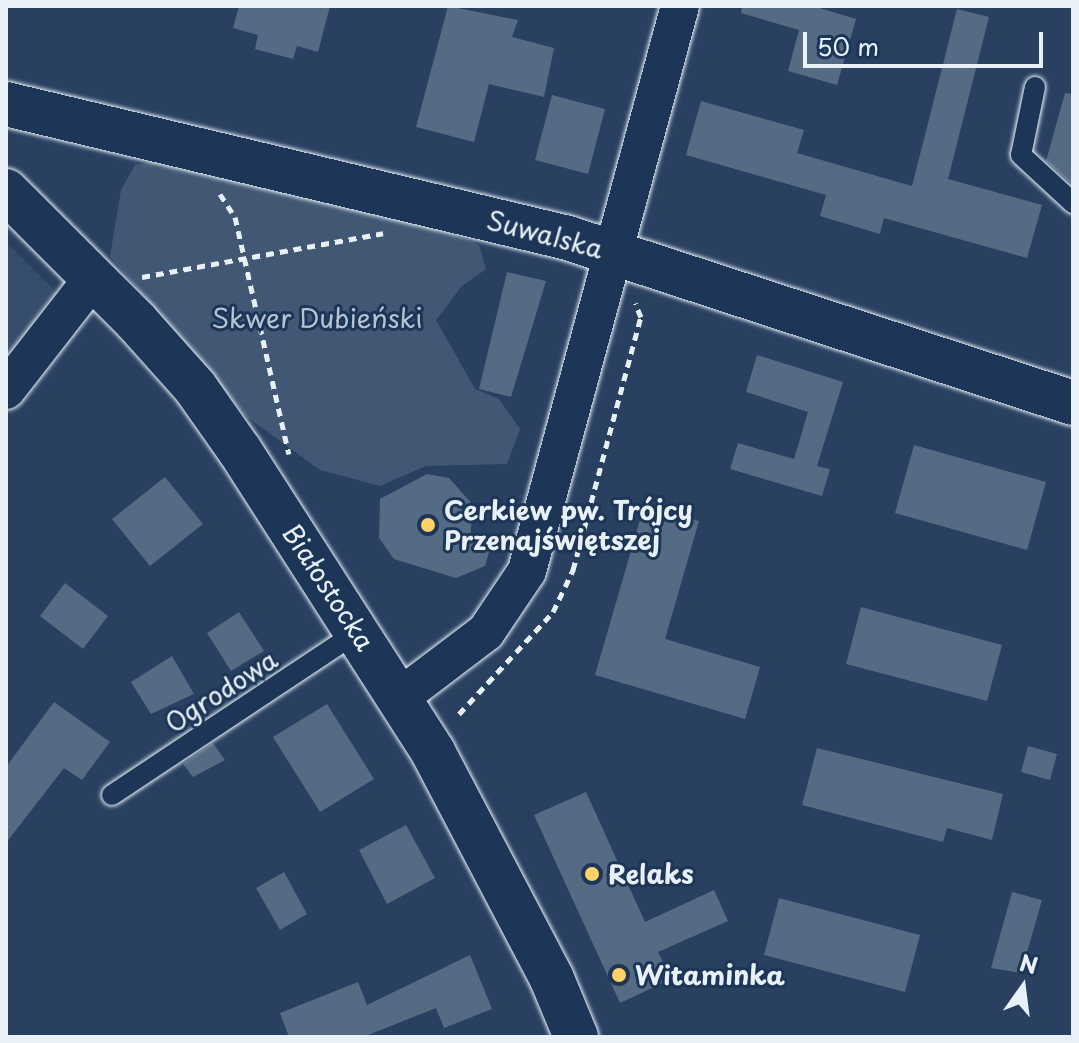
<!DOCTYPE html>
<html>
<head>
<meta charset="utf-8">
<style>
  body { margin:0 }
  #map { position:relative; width:1079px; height:1043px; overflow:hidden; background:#294061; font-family:"Playpen Sans",sans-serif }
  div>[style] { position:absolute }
  .built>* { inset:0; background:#364d6b }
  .green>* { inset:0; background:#415774 }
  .building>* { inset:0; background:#556a83 }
  .path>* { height:5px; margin-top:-2.5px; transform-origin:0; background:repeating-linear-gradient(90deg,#e8f1f8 0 8px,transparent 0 14px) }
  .roads { filter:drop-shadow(0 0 2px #e8f1f8) drop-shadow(0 0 2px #e8f1f8) }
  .lane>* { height:20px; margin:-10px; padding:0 10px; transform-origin:10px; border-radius:10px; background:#1d3557 }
  .street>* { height:38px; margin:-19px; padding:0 19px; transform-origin:19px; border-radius:19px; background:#1d3557 }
  .secondary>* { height:44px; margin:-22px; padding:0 22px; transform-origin:22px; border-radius:22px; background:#1d3557 }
  .dots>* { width:22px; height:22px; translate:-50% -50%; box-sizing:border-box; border:4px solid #1d3557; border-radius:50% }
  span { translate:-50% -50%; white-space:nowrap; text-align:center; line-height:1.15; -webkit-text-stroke:6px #1d3557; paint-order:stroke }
  .street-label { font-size:26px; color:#e8f1f8 }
  .park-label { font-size:26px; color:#b6c3d0 }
  .poi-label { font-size:26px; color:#e8f1f8; font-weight:700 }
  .left { translate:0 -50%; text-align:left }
  .frame { position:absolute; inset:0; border:8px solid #e8f1f8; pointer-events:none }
  .north { position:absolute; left:983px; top:947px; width:80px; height:80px; -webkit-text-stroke:6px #1d3557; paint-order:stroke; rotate:14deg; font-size:22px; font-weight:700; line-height:32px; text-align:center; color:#e8f1f8 }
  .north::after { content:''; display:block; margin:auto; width:28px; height:36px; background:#e8f1f8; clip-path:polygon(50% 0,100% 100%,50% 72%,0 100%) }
  .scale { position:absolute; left:803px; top:32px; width:240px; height:36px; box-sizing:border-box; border:4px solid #e8f1f8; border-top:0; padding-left:10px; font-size:24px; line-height:28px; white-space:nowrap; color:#e8f1f8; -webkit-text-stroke:6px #1d3557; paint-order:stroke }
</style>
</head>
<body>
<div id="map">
  <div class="built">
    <div style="clip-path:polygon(6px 242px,61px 297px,6px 368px)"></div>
  </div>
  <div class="green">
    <div style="clip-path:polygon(172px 159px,422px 222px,479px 245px,486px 269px,461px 287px,436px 320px,475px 389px,499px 399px,520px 429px,507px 464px,426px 466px,380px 486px,320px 470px,247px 417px,110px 256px,121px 190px,135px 165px)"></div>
  </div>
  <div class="building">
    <div style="clip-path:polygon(239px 6px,330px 6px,318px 52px,297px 46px,293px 59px,255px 49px,258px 35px,233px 28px)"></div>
    <div style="clip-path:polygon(448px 6px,518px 20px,512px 37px,554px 48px,544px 97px,489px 84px,474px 142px,416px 127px)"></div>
    <div style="clip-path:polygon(742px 6px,813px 6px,856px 19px,837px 85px,788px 71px,799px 30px,741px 13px)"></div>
    <div style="clip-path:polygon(957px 9px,989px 17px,948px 179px,1042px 205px,1027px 258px,884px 218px,880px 234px,820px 216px,826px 195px,686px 155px,701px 101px,804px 130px,797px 153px,912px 186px)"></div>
    <div style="clip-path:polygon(1065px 93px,1073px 94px,1073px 185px,1046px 161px)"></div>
    <div style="clip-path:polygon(552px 95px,605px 109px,588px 174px,535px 160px)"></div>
    <div style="clip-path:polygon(507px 272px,546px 281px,511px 397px,479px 389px)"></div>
    <div style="clip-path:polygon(757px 355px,843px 382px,817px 466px,830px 469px,822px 496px,730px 469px,738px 443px,794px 459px,808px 412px,746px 392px)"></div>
    <div style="clip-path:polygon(914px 445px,1046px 482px,1027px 550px,895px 513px)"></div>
    <div style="clip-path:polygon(427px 474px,449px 478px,473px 505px,470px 540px,491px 545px,485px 566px,456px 578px,394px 559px,379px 538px,380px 499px)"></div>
    <div style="clip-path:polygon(165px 477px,203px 524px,150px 566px,112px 519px)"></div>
    <div style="clip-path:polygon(644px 506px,699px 521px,665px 639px,760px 667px,745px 719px,595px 675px)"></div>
    <div style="clip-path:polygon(65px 583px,108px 616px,83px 649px,40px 616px)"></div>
    <div style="clip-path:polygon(861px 607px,1002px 645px,987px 701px,846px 664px)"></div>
    <div style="clip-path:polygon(239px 612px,264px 651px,231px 671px,207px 633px)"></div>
    <div style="clip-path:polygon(172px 656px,194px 694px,151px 714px,131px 682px)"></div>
    <div style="clip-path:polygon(54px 702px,110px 742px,82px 780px,64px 768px,6px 843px,6px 767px)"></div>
    <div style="clip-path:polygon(327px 704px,374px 779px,320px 812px,273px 737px)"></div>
    <div style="clip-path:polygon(213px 743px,225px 760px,193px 777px,183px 764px)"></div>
    <div style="clip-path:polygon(1028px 746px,1057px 754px,1050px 780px,1021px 772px)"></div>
    <div style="clip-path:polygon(817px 748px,1003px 794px,992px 840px,947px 828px,943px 842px,802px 805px)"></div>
    <div style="clip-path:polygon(586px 792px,645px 922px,714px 890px,728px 921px,658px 952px,671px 979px,620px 1003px,534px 815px)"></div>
    <div style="clip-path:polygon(406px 825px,435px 878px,387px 904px,359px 850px)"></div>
    <div style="clip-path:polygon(284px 872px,307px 914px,280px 930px,256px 888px)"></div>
    <div style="clip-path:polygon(1012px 892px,1042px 900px,1021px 973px,991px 968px)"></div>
    <div style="clip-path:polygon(779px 898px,920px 935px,905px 992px,764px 955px)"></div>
    <div style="clip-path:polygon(470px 955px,492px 1009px,444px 1028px,436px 1008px,363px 1037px,289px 1037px,280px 1013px,358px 982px,367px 1005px)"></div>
  </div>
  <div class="path">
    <div style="left:220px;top:194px;width:27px;rotate:57deg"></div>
    <div style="left:235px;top:217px;width:243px;rotate:77.2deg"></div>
    <div style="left:142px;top:277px;width:245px;rotate:-10.3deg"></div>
    <div style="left:459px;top:714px;width:139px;rotate:-47.3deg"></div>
    <div style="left:553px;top:612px;width:47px;rotate:-64.5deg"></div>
    <div style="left:573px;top:570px;width:262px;rotate:-75deg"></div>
    <div style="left:641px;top:317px;width:15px;rotate:-113deg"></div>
  </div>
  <div class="roads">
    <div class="lane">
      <div style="left:1035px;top:87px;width:69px;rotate:101.6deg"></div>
      <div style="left:1021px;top:155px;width:71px;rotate:42.7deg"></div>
      <div style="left:112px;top:795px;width:296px;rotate:-33.6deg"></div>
    </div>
    <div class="street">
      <div style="left:6px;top:390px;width:143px;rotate:-52.1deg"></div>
      <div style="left:399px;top:698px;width:109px;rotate:-37.2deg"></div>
      <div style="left:486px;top:632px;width:73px;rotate:-56.1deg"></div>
      <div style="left:527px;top:571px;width:585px;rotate:-74.85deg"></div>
    </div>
    <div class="secondary">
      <div style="left:6px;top:104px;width:578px;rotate:13.41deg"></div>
      <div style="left:568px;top:238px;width:531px;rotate:18.09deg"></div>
      <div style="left:6px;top:191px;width:184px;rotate:45deg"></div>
      <div style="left:136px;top:321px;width:89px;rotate:48.2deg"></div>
      <div style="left:195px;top:387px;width:78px;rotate:54.9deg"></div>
      <div style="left:240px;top:451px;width:358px;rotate:57.3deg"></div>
      <div style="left:433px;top:752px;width:256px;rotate:62.3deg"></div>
      <div style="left:552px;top:979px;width:63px;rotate:67.5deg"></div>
    </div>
  </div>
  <div class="dots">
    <div style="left:428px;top:525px;background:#ffd166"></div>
    <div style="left:592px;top:874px;background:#ffd166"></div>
    <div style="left:619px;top:975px;background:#ffd166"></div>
  </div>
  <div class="street-label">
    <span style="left:545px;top:234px;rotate:15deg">Suwalska</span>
    <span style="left:329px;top:587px;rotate:57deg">Białostocka</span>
    <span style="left:221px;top:691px;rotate:-33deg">Ogrodowa</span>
  </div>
  <div class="park-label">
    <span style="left:317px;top:318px">Skwer Dubieński</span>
  </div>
  <div class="poi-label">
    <span class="left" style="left:444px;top:525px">Cerkiew pw. Trójcy<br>Przenajświętszej</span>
    <span class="left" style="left:608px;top:874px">Relaks</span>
    <span class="left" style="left:635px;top:975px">Witaminka</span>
  </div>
  <div class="frame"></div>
  <div class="north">N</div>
  <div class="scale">50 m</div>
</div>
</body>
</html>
